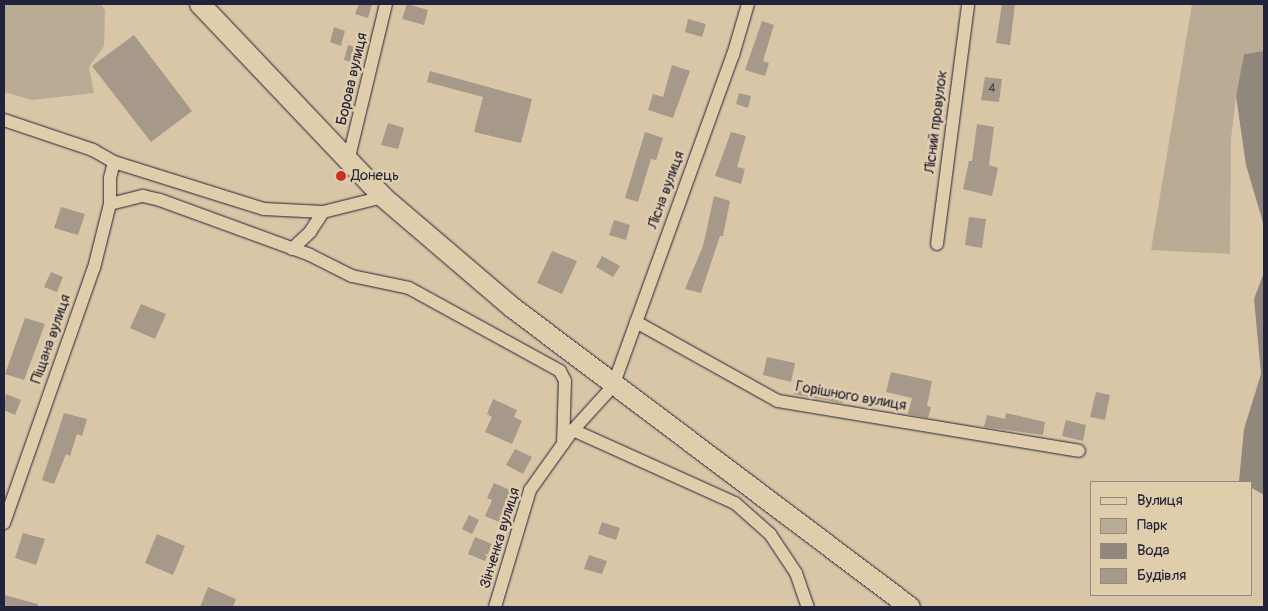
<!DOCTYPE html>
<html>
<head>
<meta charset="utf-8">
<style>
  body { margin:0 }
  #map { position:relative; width:1268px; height:611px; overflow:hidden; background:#d8c6a7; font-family:Pangolin,sans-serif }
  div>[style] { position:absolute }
  .green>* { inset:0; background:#baab95 }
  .water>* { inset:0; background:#92877d }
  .building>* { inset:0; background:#a69989 }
  .roads { filter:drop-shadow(0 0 1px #22223b) drop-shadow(0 0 1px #22223b) }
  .minor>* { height:12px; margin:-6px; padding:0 6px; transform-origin:6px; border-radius:6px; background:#e0cdab }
  .trunk>* { height:20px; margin:-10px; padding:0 10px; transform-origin:10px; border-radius:10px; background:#e0cdab }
  .dots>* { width:14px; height:14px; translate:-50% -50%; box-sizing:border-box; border:2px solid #e0cdab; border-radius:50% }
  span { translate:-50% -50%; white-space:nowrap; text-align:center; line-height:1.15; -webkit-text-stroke:5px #e0cdab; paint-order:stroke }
  .number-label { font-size:12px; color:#43404e }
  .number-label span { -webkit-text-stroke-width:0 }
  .street-label { font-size:15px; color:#22223b }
  .poi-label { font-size:15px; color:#22223b }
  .left { translate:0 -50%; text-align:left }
  .frame { position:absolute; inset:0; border:5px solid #22223b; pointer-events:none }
  .legend { position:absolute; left:1090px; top:481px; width:162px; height:115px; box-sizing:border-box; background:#e0cdab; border:1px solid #94897e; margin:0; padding:6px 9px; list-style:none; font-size:15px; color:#22223b }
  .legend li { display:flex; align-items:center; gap:10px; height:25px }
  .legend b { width:25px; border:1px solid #94897e }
</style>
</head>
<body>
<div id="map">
  <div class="green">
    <div style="clip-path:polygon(4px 4px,101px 4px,105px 10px,104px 46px,89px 67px,94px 93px,32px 100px,4px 92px)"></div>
    <div style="clip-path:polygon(1192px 4px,1264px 4px,1264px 51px,1244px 54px,1236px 96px,1231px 139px,1230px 254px,1151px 250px)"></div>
  </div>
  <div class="water">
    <div style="clip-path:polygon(1264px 51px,1264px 226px,1246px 165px,1236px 96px,1244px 54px)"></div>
    <div style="clip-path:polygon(1264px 272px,1264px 495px,1252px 488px,1252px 482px,1239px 481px,1244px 429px,1261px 374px,1254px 299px)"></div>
  </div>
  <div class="building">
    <div style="clip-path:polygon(359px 4px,372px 4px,368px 18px,355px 14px)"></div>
    <div style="clip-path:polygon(407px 4px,428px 10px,424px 25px,402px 19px)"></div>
    <div style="clip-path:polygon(1002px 4px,1015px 4px,1010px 45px,996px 43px)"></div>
    <div style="clip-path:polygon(688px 19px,706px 24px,702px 37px,685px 32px)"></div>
    <div style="clip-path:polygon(762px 21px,774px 25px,763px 61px,769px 63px,765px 76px,745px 70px)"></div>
    <div style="clip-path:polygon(334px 27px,345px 31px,341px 46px,330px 42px)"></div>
    <div style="clip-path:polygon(134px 35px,192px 111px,151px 142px,92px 66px)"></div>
    <div style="clip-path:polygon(348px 45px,363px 49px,359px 64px,344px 60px)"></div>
    <div style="clip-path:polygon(672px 65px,690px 71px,673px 118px,648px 110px,653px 94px,663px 97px)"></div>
    <div style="clip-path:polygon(430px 71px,532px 99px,521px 143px,474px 132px,483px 97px,427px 82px)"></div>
    <div style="clip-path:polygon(985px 77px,1002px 79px,999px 102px,981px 100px)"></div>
    <div style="clip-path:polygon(739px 93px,751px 96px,748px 108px,736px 104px)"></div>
    <div style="clip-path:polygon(388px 123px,404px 128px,398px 149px,381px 145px)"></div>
    <div style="clip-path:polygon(977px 124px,994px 127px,989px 165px,998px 168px,992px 196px,963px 189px,969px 161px,972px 161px)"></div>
    <div style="clip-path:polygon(645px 132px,663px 138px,656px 160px,651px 159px,638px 202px,625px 198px)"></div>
    <div style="clip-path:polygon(731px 132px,746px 136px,737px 167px,745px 169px,741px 184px,715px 176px)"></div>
    <div style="clip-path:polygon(714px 196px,730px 201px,723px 236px,720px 236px,701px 293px,685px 289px,703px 246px)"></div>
    <div style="clip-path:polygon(61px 207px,85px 214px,78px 235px,54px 228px)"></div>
    <div style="clip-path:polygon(969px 217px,986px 219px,982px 248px,965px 245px)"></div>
    <div style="clip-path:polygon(614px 220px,630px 225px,626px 240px,609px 235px)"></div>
    <div style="clip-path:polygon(552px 251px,577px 261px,562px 294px,537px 283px)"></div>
    <div style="clip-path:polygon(602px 256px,620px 266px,613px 277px,596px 267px)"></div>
    <div style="clip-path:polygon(51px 272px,63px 277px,57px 292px,44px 287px)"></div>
    <div style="clip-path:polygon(141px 304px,166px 314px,155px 339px,130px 328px)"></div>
    <div style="clip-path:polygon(25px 318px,45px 324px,24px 380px,5px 374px)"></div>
    <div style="clip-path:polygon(767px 357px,795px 363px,791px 382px,763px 375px)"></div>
    <div style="clip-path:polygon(891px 372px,932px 381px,927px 406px,931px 407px,928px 418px,908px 414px,912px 398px,886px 392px)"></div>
    <div style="clip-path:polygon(797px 381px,845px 390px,842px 403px,794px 394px)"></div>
    <div style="clip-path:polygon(1096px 392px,1110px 395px,1105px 420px,1090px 417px)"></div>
    <div style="clip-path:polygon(6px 394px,21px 400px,15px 415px,4px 410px)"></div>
    <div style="clip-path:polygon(493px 399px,517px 410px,514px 417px,522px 421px,512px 444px,485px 432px,492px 417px,487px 414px)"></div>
    <div style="clip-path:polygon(64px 413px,87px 419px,82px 436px,77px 434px,70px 456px,66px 454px,54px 484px,42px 480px)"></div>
    <div style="clip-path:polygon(1006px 413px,1045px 422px,1043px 435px,984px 427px,987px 415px,1005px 419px)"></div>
    <div style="clip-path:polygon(1066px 420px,1086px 425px,1083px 441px,1062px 436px)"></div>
    <div style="clip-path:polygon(515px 449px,532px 457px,523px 474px,506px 465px)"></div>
    <div style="clip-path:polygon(494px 483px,512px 491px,499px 522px,485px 516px,492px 500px,487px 498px)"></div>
    <div style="clip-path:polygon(469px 515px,479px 520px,472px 534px,462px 529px)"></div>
    <div style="clip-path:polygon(602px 522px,620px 528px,616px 540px,598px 534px)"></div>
    <div style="clip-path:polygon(23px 533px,45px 539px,36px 565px,15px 558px)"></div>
    <div style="clip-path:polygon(157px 534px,185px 546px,173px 575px,145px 563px)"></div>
    <div style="clip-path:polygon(475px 537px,492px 544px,485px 561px,468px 554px)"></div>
    <div style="clip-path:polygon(589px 555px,607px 561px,602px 574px,584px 569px)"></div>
    <div style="clip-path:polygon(208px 587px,236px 599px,233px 607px,200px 607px)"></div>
    <div style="clip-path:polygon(4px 595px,38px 604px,38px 607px,4px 607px)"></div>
  </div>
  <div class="roads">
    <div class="minor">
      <div style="left:4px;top:120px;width:94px;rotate:18.6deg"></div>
      <div style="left:93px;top:150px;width:24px;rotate:30deg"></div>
      <div style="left:114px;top:162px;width:157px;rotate:17.4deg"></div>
      <div style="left:264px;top:209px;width:59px;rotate:2.9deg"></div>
      <div style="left:323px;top:212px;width:62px;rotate:-14deg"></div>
      <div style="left:348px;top:161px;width:162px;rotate:-76.4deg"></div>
      <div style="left:110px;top:204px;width:34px;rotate:-14deg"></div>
      <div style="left:143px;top:196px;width:17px;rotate:13deg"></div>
      <div style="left:160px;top:200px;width:160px;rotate:20.1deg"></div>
      <div style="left:310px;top:255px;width:47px;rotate:26.6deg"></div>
      <div style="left:352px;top:276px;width:58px;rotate:11.9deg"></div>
      <div style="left:409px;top:288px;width:172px;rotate:28.8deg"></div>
      <div style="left:560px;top:371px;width:11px;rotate:63deg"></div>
      <div style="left:565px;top:381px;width:63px;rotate:91.8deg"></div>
      <div style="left:937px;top:244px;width:242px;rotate:-82.6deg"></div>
      <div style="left:292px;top:249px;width:25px;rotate:-43deg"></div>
      <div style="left:310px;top:232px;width:24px;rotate:-57deg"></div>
      <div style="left:636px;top:322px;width:162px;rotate:29.1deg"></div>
      <div style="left:778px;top:401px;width:305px;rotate:9.4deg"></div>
      <div style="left:573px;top:430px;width:178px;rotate:24.3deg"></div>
      <div style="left:735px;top:503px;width:47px;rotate:41.5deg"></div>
      <div style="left:770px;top:534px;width:47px;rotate:56.3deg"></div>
      <div style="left:796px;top:573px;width:36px;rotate:71deg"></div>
      <div style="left:4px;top:523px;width:270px;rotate:-70.6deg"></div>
      <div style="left:94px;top:268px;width:66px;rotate:-76deg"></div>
      <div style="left:110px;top:204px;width:26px;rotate:-90deg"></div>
      <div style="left:110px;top:178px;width:16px;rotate:-76deg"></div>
      <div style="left:495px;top:607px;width:122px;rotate:-73.3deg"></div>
      <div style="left:530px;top:490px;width:74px;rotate:-54.4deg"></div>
      <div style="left:573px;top:430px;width:59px;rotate:-47.7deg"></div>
      <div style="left:613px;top:386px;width:352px;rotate:-70.1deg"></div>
      <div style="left:733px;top:55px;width:53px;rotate:-73.6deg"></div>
    </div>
    <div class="trunk">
      <div style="left:200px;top:4px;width:266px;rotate:46.5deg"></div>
      <div style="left:383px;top:197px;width:171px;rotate:40.5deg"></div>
      <div style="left:513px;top:308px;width:497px;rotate:37deg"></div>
    </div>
  </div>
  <div class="dots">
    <div style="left:341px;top:176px;background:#c8321e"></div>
  </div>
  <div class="number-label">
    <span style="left:992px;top:89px">4</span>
  </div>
  <div class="street-label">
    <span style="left:352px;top:79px;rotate:-77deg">Борова вулиця</span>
    <span style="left:936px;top:122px;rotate:-83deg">Лісний провулок</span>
    <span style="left:666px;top:190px;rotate:-70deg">Лісна вулиця</span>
    <span style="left:51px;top:339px;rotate:-71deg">Піщана вулиця</span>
    <span style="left:851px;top:396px;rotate:10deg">Горішного вулиця</span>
    <span style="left:500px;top:538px;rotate:-73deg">Зінченка вулиця</span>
  </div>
  <div class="poi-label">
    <span class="left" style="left:351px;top:176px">Донець</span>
  </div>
  <div class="frame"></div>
  <ul class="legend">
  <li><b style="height:6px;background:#e0cdab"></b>Вулиця</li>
  <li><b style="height:14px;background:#baab95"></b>Парк</li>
  <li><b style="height:14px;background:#92877d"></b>Вода</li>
  <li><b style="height:14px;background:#a69989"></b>Будівля</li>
  </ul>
</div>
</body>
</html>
